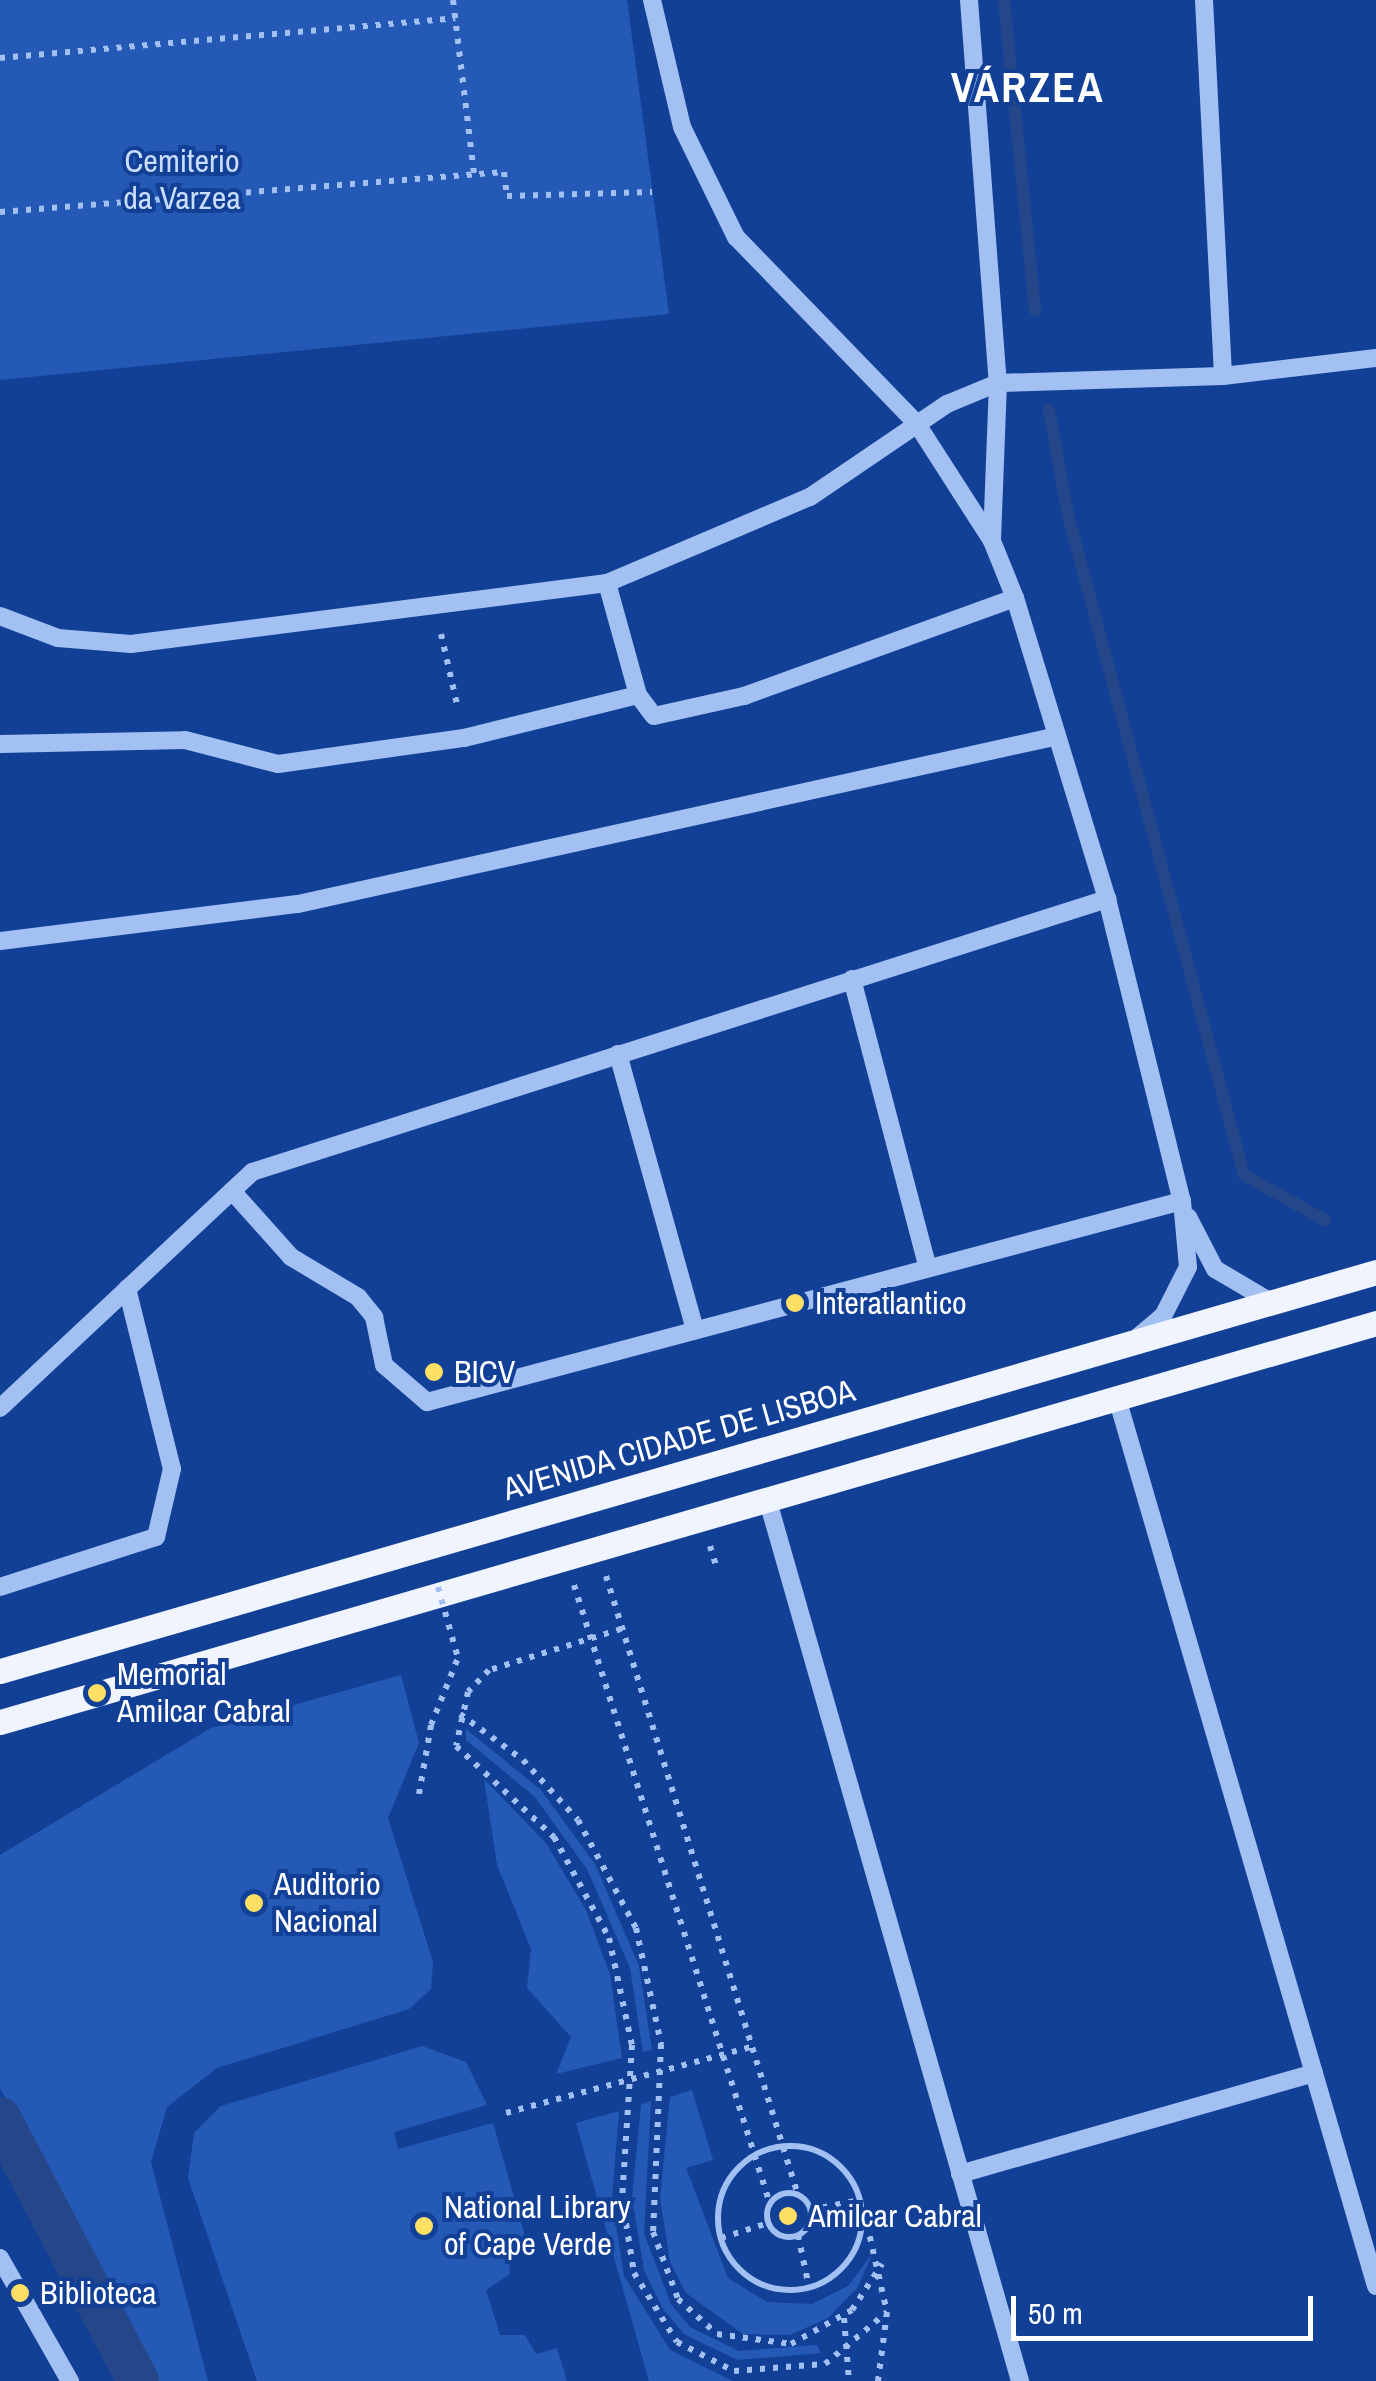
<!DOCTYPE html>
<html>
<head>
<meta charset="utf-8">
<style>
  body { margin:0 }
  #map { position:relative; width:1376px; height:2381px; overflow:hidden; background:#124097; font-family:"Archivo Narrow",sans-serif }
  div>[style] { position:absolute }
  .green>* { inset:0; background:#2559b6 }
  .stream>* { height:12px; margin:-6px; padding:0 6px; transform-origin:6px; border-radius:6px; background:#254789 }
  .canal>* { height:42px; margin:-21px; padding:0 21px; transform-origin:21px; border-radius:21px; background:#254789 }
  .path>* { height:6px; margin-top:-3px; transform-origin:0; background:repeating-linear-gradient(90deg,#a3c0f3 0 5px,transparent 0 13px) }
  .path>.ring { margin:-3px; padding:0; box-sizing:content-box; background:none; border:6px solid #a3c0f3; border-radius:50% }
  .minor>* { height:18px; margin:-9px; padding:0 9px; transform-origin:9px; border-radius:9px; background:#a3c0f3 }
  .major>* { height:25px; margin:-12.5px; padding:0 12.5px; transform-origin:12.5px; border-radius:12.5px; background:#eff4ff }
  .path-bridge>* { height:6px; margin-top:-3px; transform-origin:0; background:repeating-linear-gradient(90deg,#a3c0f3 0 5px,transparent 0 13px) }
  .dots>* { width:28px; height:28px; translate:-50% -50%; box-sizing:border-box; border:5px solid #124097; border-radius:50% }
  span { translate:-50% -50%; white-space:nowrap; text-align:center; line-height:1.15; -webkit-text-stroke:8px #124097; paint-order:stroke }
  .park-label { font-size:32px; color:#cbddfd }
  .poi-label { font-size:32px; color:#fff }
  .left { translate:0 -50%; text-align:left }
  .street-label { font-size:32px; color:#fff }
  .district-label { font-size:42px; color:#fff; font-weight:700; letter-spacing:2.5px }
  .scale { position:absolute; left:1011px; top:2296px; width:302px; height:45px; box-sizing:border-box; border:5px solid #fff; border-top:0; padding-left:12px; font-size:30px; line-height:35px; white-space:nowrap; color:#fff; -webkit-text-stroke:8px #124097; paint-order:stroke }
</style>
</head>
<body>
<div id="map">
  <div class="green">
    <div style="clip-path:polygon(0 0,627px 0,669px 314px,0 380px)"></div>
    <div style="clip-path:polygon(401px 1675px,419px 1743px,388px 1818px,433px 1962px,431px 1989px,409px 2009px,217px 2068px,167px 2107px,151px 2162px,208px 2381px,154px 2381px,0 2088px,0 1855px,211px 1728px)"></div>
    <div style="clip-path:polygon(466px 1729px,541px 1790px,595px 1864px,639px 1966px,652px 2050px,643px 2052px,630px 1968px,587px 1869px,534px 1796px,466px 1740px)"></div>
    <div style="clip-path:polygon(484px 1779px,546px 1843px,586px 1910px,610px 1974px,622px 2058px,556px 2074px,571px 2037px,527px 1988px,531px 1949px,497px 1865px)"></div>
    <div style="clip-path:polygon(422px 2046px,466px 2062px,487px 2105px,394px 2132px,398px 2149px,493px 2123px,525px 2236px,508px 2241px,510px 2274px,486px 2290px,500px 2335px,525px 2335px,536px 2354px,557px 2348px,567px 2381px,257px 2381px,188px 2178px,194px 2133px,221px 2106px)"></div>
    <div style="clip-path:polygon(692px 2090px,713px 2160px,686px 2168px,728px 2278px,767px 2302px,812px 2304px,848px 2286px,872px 2254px,858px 2287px,828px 2318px,790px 2335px,743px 2334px,686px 2293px,670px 2262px,660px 2198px,670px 2097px)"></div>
    <div style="clip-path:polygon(651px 2101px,644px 2233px,671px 2304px,690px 2327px,739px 2351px,817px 2345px,821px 2353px,737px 2360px,684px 2334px,663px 2309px,644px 2270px,632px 2198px,641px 2104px)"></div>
    <div style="clip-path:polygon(619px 2111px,612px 2199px,624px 2276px,670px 2350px,733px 2381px,649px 2381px,576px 2123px)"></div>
  </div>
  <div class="stream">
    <div style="left:1004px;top:0;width:312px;rotate:84.3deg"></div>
    <div style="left:1049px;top:410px;width:107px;rotate:79.7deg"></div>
    <div style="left:1068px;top:515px;width:683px;rotate:75.07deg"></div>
    <div style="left:1244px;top:1175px;width:93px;rotate:29.1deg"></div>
  </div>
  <div class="canal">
    <div style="left:0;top:2118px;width:297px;rotate:62.3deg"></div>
  </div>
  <div class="path">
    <div style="left:453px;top:0;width:175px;rotate:83.1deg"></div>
    <div style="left:0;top:58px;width:457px;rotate:-5deg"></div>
    <div style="left:0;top:212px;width:506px;rotate:-4.54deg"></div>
    <div style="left:504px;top:172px;width:24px;rotate:83deg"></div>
    <div style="left:507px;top:196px;width:145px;rotate:-1.6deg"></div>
    <div style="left:441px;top:634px;width:77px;rotate:77.2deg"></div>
    <div style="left:710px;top:1546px;width:21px;rotate:73deg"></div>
    <div style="left:606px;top:1576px;width:648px;rotate:72.77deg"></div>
    <div style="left:574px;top:1585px;width:649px;rotate:72.43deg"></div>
    <div style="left:621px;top:1629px;width:138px;rotate:162.7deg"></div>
    <div style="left:489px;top:1670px;width:30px;rotate:134deg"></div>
    <div style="left:468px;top:1692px;width:55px;rotate:102.5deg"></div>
    <div style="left:456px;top:1746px;width:134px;rotate:42.9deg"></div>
    <div style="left:554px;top:1837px;width:115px;rotate:61.4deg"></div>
    <div style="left:609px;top:1938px;width:109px;rotate:77.9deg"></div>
    <div style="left:632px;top:2045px;width:153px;rotate:93.7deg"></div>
    <div style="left:622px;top:2198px;width:76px;rotate:80.9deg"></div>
    <div style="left:634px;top:2273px;width:81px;rotate:58.1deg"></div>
    <div style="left:677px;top:2342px;width:64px;rotate:27deg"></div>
    <div style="left:734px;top:2371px;width:91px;rotate:-4.4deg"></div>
    <div style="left:825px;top:2364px;width:81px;rotate:-40deg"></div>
    <div style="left:460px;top:1714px;width:78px;rotate:36.1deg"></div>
    <div style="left:523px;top:1760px;width:81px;rotate:47.5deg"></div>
    <div style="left:578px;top:1820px;width:123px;rotate:61.8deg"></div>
    <div style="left:636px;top:1928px;width:119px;rotate:77.8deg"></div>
    <div style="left:661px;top:2044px;width:188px;rotate:92.4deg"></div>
    <div style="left:653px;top:2232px;width:72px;rotate:69.5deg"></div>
    <div style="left:678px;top:2299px;width:52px;rotate:41.9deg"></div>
    <div style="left:717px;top:2334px;width:75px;rotate:7.7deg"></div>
    <div style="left:791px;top:2344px;width:70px;rotate:-29.1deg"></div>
    <div style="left:852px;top:2310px;width:55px;rotate:-56.9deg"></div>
    <div style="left:419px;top:1794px;width:70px;rotate:-80.1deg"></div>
    <div style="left:431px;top:1725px;width:72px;rotate:-68.1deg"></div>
    <div style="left:506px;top:2113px;width:257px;rotate:-15.1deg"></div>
    <div class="ring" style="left:718px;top:2146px;width:138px;height:138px"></div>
    <div class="ring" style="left:767px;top:2193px;width:38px;height:38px"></div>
    <div style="left:810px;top:2210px;width:51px;rotate:-11.3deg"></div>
    <div style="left:864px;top:2211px;width:104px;rotate:77.2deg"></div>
    <div style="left:887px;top:2312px;width:70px;rotate:97.4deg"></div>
    <div style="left:798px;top:2235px;width:53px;rotate:78.1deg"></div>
    <div style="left:721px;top:2238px;width:49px;rotate:-17.7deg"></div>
    <div style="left:844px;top:2318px;width:63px;rotate:85.5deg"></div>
  </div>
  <div class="minor">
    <div style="left:652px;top:0;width:130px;rotate:76.7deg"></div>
    <div style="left:682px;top:127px;width:123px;rotate:63.9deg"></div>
    <div style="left:736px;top:237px;width:260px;rotate:45.9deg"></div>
    <div style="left:917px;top:424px;width:139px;rotate:57.3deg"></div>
    <div style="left:992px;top:541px;width:61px;rotate:68deg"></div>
    <div style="left:1015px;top:598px;width:315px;rotate:73deg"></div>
    <div style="left:1107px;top:899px;width:311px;rotate:76.1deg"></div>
    <div style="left:1182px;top:1201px;width:66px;rotate:84.8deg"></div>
    <div style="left:1188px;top:1267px;width:55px;rotate:117deg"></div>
    <div style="left:1163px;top:1316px;width:33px;rotate:140deg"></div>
    <div style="left:969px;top:0;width:384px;rotate:85.7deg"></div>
    <div style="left:998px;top:383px;width:155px;rotate:92.2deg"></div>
    <div style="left:1204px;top:0;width:376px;rotate:87.1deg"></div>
    <div style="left:607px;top:583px;width:116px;rotate:74.5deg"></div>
    <div style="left:0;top:616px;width:62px;rotate:20.8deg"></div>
    <div style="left:58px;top:638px;width:73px;rotate:4.7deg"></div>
    <div style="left:131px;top:644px;width:480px;rotate:-7.3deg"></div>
    <div style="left:607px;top:583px;width:220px;rotate:-23deg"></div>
    <div style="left:810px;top:497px;width:166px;rotate:-34.2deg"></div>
    <div style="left:947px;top:404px;width:55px;rotate:-22.4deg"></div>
    <div style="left:998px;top:383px;width:225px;rotate:-1.8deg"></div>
    <div style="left:1223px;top:376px;width:154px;rotate:-6.7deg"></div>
    <div style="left:0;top:744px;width:185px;rotate:-1.2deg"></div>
    <div style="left:185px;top:740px;width:96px;rotate:14.5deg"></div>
    <div style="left:278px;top:764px;width:188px;rotate:-8deg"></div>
    <div style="left:464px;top:738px;width:179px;rotate:-13.9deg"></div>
    <div style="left:638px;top:695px;width:26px;rotate:53deg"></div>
    <div style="left:654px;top:716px;width:92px;rotate:-12.5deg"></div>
    <div style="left:744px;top:696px;width:288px;rotate:-19.9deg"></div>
    <div style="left:0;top:941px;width:300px;rotate:-7.1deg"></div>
    <div style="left:298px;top:904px;width:773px;rotate:-12.47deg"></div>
    <div style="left:852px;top:979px;width:299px;rotate:75.3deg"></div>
    <div style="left:618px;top:1054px;width:287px;rotate:74.4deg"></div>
    <div style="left:232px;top:1191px;width:89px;rotate:48.2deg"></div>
    <div style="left:291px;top:1257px;width:78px;rotate:30.8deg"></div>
    <div style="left:358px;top:1297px;width:26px;rotate:51deg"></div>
    <div style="left:374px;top:1317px;width:49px;rotate:78.2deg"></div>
    <div style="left:384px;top:1365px;width:57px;rotate:40.7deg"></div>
    <div style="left:427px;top:1402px;width:781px;rotate:-14.91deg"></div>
    <div style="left:1188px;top:1217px;width:59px;rotate:62.6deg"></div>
    <div style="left:1215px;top:1269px;width:65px;rotate:30.5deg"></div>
    <div style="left:1117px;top:1398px;width:925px;rotate:73.74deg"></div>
    <div style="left:0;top:1408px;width:345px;rotate:-43.1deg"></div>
    <div style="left:252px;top:1172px;width:898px;rotate:-17.71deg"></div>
    <div style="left:767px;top:1498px;width:919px;rotate:74.01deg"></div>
    <div style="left:0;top:1587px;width:164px;rotate:-17.8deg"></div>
    <div style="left:156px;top:1537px;width:70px;rotate:-76.8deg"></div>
    <div style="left:172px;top:1469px;width:186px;rotate:-104deg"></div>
    <div style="left:960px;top:2174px;width:368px;rotate:-15.9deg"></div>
    <div style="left:0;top:2258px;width:142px;rotate:60.4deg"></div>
  </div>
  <div class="major">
    <div style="left:0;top:1671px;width:1433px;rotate:-16.17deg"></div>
    <div style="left:0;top:1722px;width:1433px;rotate:-16.17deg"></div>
  </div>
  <div class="path-bridge">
    <div style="left:438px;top:1587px;width:74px;rotate:74.3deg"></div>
  </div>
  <div class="dots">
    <div style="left:795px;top:1303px;background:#ffe065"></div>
    <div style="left:434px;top:1372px;background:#ffe065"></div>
    <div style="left:97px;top:1693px;background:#ffe065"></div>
    <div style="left:254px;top:1903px;background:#ffe065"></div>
    <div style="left:788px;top:2216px;background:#ffe065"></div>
    <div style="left:424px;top:2226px;background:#ffe065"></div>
    <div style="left:20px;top:2293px;background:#ffe065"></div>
  </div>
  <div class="park-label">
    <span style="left:182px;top:180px">Cemiterio<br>da Varzea</span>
  </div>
  <div class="poi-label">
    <span class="left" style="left:815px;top:1303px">Interatlantico</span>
    <span class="left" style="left:454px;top:1372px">BICV</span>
    <span class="left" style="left:117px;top:1693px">Memorial<br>Amilcar Cabral</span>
    <span class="left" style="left:274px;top:1903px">Auditorio<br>Nacional</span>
    <span class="left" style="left:444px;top:2226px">National Library<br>of Cape Verde</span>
    <span class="left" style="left:808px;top:2216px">Amilcar Cabral</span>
    <span class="left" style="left:40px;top:2293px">Biblioteca</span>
  </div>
  <div class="street-label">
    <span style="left:679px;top:1440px;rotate:-16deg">AVENIDA CIDADE DE LISBOA</span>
  </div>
  <div class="district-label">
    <span style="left:1028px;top:87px">VÁRZEA</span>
  </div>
  <div class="scale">50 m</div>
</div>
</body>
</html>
